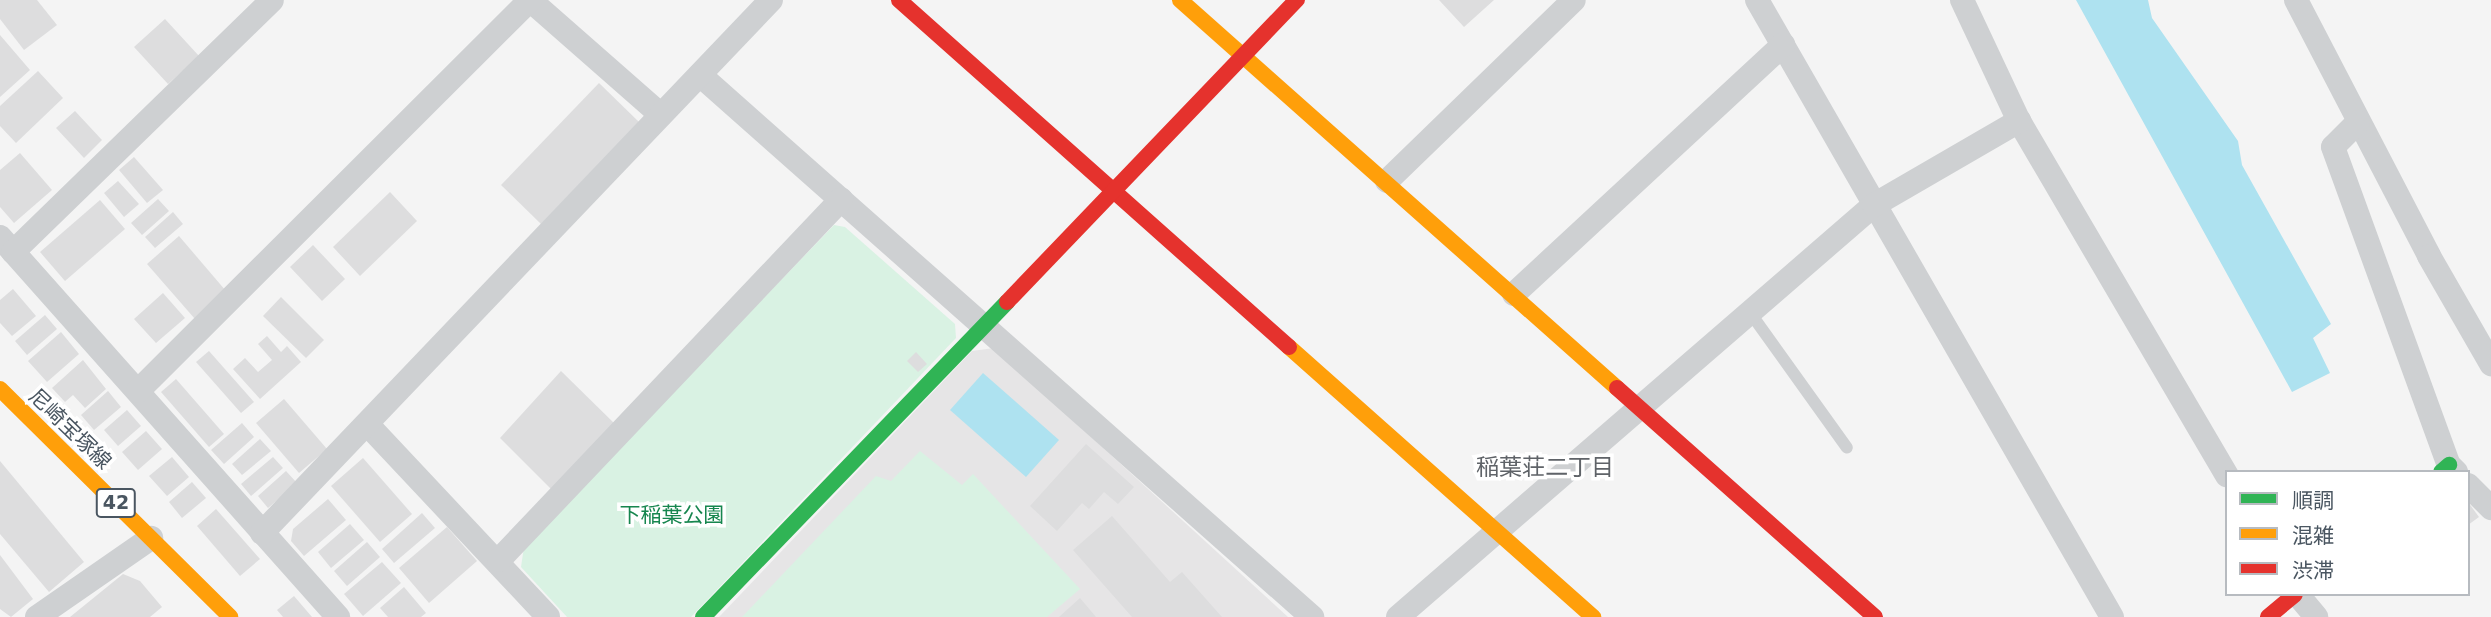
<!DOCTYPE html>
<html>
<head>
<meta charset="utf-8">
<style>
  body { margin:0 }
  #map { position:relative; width:2491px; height:617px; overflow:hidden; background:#f4f4f4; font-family:"DejaVu Sans","Noto Sans JP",sans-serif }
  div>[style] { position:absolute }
  .education>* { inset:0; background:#e6e5e6 }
  .green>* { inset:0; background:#d9f2e3 }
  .water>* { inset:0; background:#aee2f0 }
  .building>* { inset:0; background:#ddddde }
  .lane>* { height:12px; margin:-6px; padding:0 6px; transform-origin:6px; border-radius:6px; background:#ced0d2 }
  .street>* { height:24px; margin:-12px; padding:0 12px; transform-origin:12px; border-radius:12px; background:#ced0d2 }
  .fast>* { height:16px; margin:-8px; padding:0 8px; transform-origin:8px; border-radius:8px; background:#30b455 }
  .slow>* { height:16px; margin:-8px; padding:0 8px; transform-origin:8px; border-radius:8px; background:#ff9f0a }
  .jam>* { height:16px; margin:-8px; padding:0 8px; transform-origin:8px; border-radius:8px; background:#e5322d }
  span { translate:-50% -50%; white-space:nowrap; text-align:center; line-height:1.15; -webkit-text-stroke:7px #fff; paint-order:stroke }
  .shield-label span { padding:2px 5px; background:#fff; border:2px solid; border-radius:5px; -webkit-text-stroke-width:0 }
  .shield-label { font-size:19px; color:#4a5661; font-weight:700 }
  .street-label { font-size:21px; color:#4a5661 }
  .park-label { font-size:21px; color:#17864f }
  .neighbourhood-label { font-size:23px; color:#5f6368 }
  .legend { position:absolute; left:2225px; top:470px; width:245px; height:126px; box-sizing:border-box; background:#fff; border:2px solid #b7bbc0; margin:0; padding:9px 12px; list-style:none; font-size:21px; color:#4a5661 }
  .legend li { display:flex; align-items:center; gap:14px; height:35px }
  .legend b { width:35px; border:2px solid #b7bbc0 }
</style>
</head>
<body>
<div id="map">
  <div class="education">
    <div style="clip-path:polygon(994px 348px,1288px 617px,719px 617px,972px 351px)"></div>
  </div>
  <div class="green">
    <div style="clip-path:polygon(834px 225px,845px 227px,955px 324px,956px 338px,691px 617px,567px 617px,521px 567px,524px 547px)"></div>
    <div style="clip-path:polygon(920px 451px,962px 485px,973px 474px,1080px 589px,1047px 617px,742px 617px,876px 476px,891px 481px)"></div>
  </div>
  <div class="water">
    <div style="clip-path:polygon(2076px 0,2148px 0,2152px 18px,2238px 141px,2242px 165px,2331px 324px,2313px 338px,2330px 373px,2292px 392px)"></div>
    <div style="clip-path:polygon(983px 373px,1059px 440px,1026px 477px,950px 410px)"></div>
  </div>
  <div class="building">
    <div style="clip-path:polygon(0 0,37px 0,57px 25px,24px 50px,0 19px)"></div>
    <div style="clip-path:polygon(1439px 0,1494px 0,1464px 27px)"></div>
    <div style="clip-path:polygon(165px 19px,199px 56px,168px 84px,134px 47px)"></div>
    <div style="clip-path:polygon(0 35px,30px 70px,0 97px)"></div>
    <div style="clip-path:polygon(38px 71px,63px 98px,16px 143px,0 126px,0 106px)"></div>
    <div style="clip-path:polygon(599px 83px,639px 122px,541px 224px,501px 185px)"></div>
    <div style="clip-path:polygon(75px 111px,102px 140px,84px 158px,56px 128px)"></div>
    <div style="clip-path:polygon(20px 153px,52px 190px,14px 223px,0 207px,0 170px)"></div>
    <div style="clip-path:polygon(134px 157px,163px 190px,147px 203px,119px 170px)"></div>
    <div style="clip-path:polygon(118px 181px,139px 204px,124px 217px,104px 193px)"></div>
    <div style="clip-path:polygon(390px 192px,417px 221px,360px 276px,333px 247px)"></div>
    <div style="clip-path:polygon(158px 199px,169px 211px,142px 235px,131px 223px)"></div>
    <div style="clip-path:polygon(100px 200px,125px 229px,65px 281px,40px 252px)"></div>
    <div style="clip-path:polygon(173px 212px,183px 224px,155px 248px,145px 237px)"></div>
    <div style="clip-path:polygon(179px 236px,226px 291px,195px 319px,147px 264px)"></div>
    <div style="clip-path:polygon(313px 245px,345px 279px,322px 301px,290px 267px)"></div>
    <div style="clip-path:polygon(13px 289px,36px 316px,12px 336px,0 323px,0 300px)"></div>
    <div style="clip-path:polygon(163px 293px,185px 318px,156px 343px,134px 319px)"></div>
    <div style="clip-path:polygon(281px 297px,324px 340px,306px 358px,263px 316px)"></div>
    <div style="clip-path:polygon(45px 315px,57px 329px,27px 355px,15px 341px)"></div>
    <div style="clip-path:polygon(61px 332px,79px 354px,47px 382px,28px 361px)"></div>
    <div style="clip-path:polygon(267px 336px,281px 352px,287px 346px,301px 362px,260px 399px,233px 369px,245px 358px,258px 372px,272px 360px,258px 344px)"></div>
    <div style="clip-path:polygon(209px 351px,254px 402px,241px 413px,196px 362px)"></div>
    <div style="clip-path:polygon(916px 352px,927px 364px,918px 372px,907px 361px)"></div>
    <div style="clip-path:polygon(83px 360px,106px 389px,85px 408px,73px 395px,65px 402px,52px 388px)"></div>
    <div style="clip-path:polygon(561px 371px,616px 425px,551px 489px,500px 438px)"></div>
    <div style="clip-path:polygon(176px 379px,224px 434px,209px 447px,161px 392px)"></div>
    <div style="clip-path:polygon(108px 391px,121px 407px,94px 430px,81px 415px)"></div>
    <div style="clip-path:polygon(284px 399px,327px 449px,299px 473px,256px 423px)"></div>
    <div style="clip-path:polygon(127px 410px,141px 426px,118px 446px,104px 430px)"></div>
    <div style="clip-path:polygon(242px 423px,254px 437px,224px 464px,211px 450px)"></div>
    <div style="clip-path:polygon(146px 431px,162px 449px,138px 470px,122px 452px)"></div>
    <div style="clip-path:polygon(260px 439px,271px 451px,242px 475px,232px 464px)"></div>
    <div style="clip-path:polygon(1086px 444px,1134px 487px,1118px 504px,1104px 492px,1089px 509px,1082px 503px,1057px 531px,1030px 506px)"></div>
    <div style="clip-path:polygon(172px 457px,189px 477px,167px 496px,149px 476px)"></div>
    <div style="clip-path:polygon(273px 457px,283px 468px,251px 496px,241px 484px)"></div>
    <div style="clip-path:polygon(363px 458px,412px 514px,380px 542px,331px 486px)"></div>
    <div style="clip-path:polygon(0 461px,84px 562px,49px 592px,0 534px)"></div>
    <div style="clip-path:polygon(286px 471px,297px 483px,268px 508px,258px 496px)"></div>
    <div style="clip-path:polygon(192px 482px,206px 498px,182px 518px,169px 502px)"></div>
    <div style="clip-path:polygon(328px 499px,346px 520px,304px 556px,291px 541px,293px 529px)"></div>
    <div style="clip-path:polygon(2468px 502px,2479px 517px,2468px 525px)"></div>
    <div style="clip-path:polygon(216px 509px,260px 559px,240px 576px,197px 526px)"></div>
    <div style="clip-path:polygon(422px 513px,435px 528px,394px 563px,382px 549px)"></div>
    <div style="clip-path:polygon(1112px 516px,1170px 582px,1182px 572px,1222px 617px,1132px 617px,1073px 550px)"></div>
    <div style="clip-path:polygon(350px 524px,364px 540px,331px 568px,318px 552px)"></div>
    <div style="clip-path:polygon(447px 527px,477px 561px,429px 603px,399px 568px)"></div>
    <div style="clip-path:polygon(367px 542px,380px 557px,347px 586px,334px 571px)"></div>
    <div style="clip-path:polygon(0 555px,33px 599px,11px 617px,0 609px)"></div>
    <div style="clip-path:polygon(382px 562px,401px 583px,363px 616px,344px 594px)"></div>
    <div style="clip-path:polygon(123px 574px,140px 581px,162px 607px,150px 617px,70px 617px)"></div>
    <div style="clip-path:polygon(404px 587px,426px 613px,421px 617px,388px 617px,380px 608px)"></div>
    <div style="clip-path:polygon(294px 596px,312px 617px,283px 617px,277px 610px)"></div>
    <div style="clip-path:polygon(1080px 598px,1096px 617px,1059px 617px)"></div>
  </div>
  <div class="lane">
    <div style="left:1749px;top:311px;width:168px;rotate:54.4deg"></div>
  </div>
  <div class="street">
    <div style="left:530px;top:0;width:174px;rotate:41.3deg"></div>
    <div style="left:1757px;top:0;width:712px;rotate:60.09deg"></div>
    <div style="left:1962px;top:0;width:134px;rotate:64.8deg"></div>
    <div style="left:2019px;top:121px;width:411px;rotate:59.6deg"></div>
    <div style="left:2296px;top:0;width:288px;rotate:62.5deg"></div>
    <div style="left:2429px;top:256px;width:125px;rotate:60.1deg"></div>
    <div style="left:700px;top:75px;width:818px;rotate:41.53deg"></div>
    <div style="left:2358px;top:122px;width:35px;rotate:135deg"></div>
    <div style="left:2333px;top:147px;width:338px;rotate:70deg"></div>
    <div style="left:2449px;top:465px;width:10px;rotate:45deg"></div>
    <div style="left:1387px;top:181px;width:260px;rotate:-44.1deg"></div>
    <div style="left:0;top:237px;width:509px;rotate:48.35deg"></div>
    <div style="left:13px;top:252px;width:361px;rotate:-44.2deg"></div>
    <div style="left:1514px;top:294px;width:367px;rotate:-42.8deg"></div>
    <div style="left:138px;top:391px;width:554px;rotate:-44.93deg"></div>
    <div style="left:368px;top:425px;width:263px;rotate:46.8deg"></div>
    <div style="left:2468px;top:485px;width:33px;rotate:45deg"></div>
    <div style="left:262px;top:533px;width:737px;rotate:-46.32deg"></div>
    <div style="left:499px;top:560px;width:497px;rotate:-46.5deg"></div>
    <div style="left:2297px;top:594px;width:30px;rotate:50deg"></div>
    <div style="left:37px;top:617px;width:139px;rotate:-34.7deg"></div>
    <div style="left:1398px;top:617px;width:630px;rotate:-40.88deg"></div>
    <div style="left:1874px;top:205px;width:168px;rotate:-30.1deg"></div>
  </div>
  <div class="fast">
    <div style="left:2441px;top:472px;width:11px;rotate:-41deg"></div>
    <div style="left:703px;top:617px;width:438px;rotate:-46deg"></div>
  </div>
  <div class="slow">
    <div style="left:1180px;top:0;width:584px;rotate:41.6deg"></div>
    <div style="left:1289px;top:347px;width:407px;rotate:41.6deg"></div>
    <div style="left:0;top:389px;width:324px;rotate:44.7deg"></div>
  </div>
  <div class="jam">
    <div style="left:899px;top:0;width:522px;rotate:41.66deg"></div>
    <div style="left:1007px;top:302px;width:419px;rotate:-46.2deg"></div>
    <div style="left:1617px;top:388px;width:345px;rotate:41.6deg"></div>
    <div style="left:2268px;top:617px;width:35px;rotate:-40deg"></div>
  </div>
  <div class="shield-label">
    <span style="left:116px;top:503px">42</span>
  </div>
  <div class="street-label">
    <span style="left:70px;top:429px;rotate:44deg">尼崎宝塚線</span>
  </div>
  <div class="park-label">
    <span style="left:672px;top:515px">下稲葉公園</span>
  </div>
  <div class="neighbourhood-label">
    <span style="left:1545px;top:467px">稲葉荘二丁目</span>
  </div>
  <ul class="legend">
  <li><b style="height:9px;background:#30b455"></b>順調</li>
  <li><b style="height:9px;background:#ff9f0a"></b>混雑</li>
  <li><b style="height:9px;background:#e5322d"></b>渋滞</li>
  </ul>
</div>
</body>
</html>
